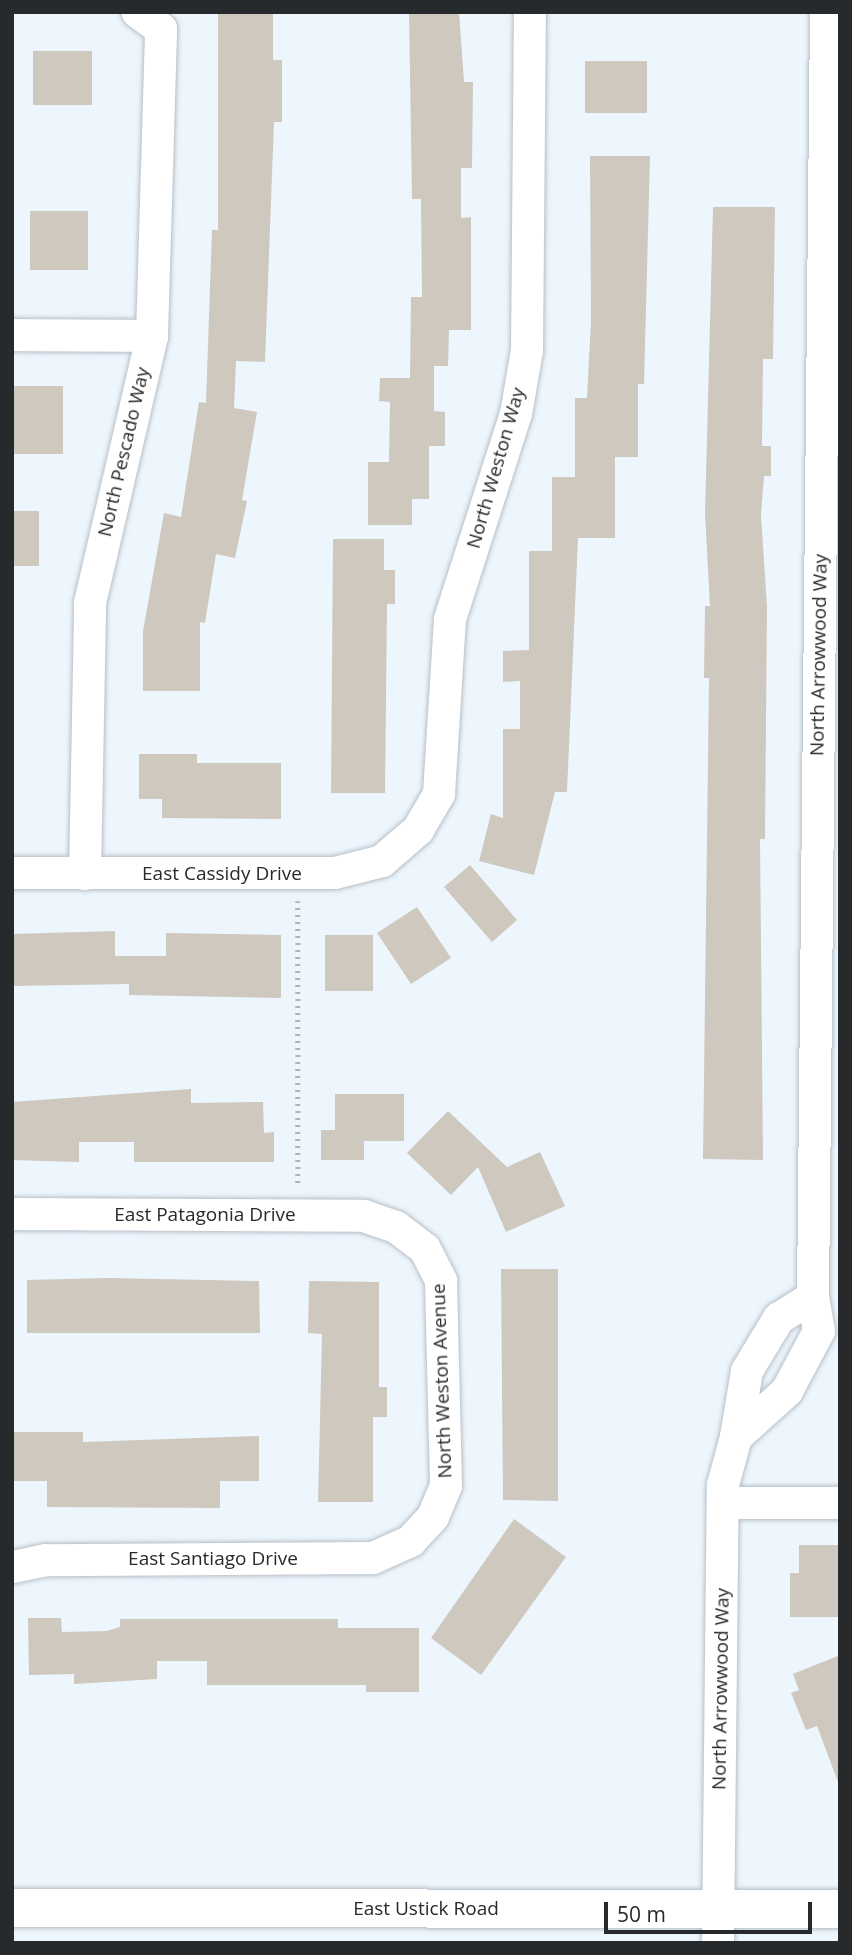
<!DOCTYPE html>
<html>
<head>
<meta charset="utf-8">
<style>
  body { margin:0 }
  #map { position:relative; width:852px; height:1955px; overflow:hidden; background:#edf6fd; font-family:"Open Sans",sans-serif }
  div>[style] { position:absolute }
  .building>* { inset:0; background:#cec8bf }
  .path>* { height:4.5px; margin-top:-2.25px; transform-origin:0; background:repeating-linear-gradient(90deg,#adb4ba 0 2px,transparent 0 7px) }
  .roads { filter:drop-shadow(0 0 2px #b7bfc7) drop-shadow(0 0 2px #b7bfc7) }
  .street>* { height:32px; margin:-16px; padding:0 16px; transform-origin:16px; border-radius:16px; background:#fff }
  .secondary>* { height:38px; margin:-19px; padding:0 19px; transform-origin:19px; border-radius:19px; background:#fff }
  span { translate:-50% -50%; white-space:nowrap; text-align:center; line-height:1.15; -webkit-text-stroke:5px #fff; paint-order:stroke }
  .street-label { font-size:19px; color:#262a2c }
  .frame { position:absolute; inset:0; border:14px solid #262a2c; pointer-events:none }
  .scale { position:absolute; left:604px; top:1902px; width:208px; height:32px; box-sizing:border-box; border:4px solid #262a2c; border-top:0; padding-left:9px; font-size:21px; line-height:24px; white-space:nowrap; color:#262a2c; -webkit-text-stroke:5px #fff; paint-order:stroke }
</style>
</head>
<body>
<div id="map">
  <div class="building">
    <div style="clip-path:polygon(218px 12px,273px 12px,273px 60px,282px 60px,282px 122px,274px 122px,265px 362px,236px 361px,234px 408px,257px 412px,242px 500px,247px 501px,235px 558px,216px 554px,205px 623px,200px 622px,200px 691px,143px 691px,143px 631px,164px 513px,181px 517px,199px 402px,206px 403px,212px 230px,218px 230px)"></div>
    <div style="clip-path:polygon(409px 12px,459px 12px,464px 82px,473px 82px,472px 168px,461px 168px,461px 218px,471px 217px,471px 330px,449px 330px,448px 366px,434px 366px,434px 411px,445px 412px,445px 446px,429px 446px,429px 499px,412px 499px,412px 525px,368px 525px,368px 462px,389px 462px,390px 402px,379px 401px,380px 378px,410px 378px,411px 297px,422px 297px,421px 199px,412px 199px)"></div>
    <div style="clip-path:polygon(33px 51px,92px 51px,92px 105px,33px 105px)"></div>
    <div style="clip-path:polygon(585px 61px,647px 61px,647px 113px,585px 113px)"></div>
    <div style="clip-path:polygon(590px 156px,650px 156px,644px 384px,638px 384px,638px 457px,615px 457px,615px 538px,578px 538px,567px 792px,555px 792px,534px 875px,479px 861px,491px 814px,503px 818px,503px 729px,520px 729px,520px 681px,503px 682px,503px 651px,529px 650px,529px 551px,552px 551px,552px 477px,575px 477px,575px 398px,587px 398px,591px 321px)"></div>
    <div style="clip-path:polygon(713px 207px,775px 207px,773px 359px,763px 359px,762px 446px,771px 446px,771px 476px,764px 476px,761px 515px,767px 607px,765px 839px,760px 839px,763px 1160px,703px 1159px,709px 678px,704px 678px,705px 606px,710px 606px,705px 514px)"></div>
    <div style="clip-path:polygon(30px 211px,88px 211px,88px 270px,30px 270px)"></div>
    <div style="clip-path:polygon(12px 386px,63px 386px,63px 454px,12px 454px)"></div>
    <div style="clip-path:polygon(12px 511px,39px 511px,39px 566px,12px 566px)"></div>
    <div style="clip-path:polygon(333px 539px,384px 539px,384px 570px,395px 570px,395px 604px,387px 604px,385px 793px,331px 793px)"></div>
    <div style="clip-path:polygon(139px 754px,197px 754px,197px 763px,281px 763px,281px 819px,162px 818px,162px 799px,139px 799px)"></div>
    <div style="clip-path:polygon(470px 865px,517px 920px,492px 942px,444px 887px)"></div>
    <div style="clip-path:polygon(417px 907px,451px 958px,411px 984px,377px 933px)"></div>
    <div style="clip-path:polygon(115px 931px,115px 956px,166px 956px,166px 933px,281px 935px,281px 998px,129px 995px,129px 984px,12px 986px,12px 934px)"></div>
    <div style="clip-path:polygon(325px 935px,373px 935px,373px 991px,325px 991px)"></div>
    <div style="clip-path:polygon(191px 1089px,191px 1103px,263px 1102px,264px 1133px,274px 1132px,274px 1162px,134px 1162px,134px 1142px,79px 1142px,79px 1162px,12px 1160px,12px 1102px)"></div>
    <div style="clip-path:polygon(335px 1094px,404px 1094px,404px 1141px,364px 1141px,364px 1160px,321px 1160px,321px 1130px,335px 1130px)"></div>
    <div style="clip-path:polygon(448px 1111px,507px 1167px,540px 1152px,565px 1206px,506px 1232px,478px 1167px,451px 1195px,407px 1153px)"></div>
    <div style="clip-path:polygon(501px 1269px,558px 1269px,558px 1501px,503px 1500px)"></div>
    <div style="clip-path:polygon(108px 1278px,259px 1281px,260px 1333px,27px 1333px,27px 1280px)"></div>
    <div style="clip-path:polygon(309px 1281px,379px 1282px,379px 1387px,387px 1387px,387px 1417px,373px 1417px,373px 1502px,318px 1502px,322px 1334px,308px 1333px)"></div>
    <div style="clip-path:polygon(12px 1432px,83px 1432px,83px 1442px,259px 1436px,259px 1481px,220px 1481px,220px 1508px,47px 1507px,47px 1481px,12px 1481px)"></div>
    <div style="clip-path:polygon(514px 1519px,566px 1557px,481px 1675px,431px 1638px)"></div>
    <div style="clip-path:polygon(799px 1545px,840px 1545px,840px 1617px,790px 1617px,790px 1573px,799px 1573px)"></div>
    <div style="clip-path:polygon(28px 1618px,61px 1618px,62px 1632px,107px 1631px,120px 1627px,120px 1619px,338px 1619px,338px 1628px,419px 1628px,419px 1692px,366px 1692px,366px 1685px,207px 1685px,207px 1661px,157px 1661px,157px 1679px,74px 1684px,74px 1674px,29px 1675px)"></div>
    <div style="clip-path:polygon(840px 1655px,840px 1781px,838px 1782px,817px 1726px,806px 1730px,791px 1693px,799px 1690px,793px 1674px)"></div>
  </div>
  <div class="path">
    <div style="left:298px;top:901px;width:286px;rotate:90deg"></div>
  </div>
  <div class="roads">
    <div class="street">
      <div style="left:12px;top:335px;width:140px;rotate:0.4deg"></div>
      <div style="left:12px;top:873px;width:323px"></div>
      <div style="left:335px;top:873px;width:49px;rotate:-14.3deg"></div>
      <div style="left:382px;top:861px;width:48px;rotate:-40.7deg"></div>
      <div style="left:418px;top:830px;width:42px;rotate:-59.7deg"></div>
      <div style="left:439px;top:794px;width:175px;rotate:-86.4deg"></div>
      <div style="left:450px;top:619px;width:215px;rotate:-72.2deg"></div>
      <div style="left:516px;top:414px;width:65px;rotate:-80.2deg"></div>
      <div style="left:527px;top:350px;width:338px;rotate:-89.5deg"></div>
      <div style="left:85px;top:874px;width:271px;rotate:-88.9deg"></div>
      <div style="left:90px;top:603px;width:274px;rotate:-76.9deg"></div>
      <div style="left:152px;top:336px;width:307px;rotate:-88.3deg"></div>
      <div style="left:161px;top:29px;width:29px;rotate:-144deg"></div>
      <div style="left:12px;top:1214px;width:352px;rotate:0.3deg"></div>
      <div style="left:364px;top:1216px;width:34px;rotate:19deg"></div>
      <div style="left:396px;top:1227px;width:36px;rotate:37deg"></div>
      <div style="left:425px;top:1249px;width:36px;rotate:63deg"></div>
      <div style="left:441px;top:1281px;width:205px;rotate:88.6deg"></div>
      <div style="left:446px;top:1486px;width:34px;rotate:113deg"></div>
      <div style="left:433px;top:1517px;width:33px;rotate:133deg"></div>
      <div style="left:411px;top:1541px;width:42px;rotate:155.9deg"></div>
      <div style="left:373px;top:1558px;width:327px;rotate:179.6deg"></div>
      <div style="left:46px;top:1560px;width:35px;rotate:168deg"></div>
      <div style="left:813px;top:1297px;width:40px;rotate:148deg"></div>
      <div style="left:779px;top:1318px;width:62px;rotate:121.1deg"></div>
      <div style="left:747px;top:1371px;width:67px;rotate:99.5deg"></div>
      <div style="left:736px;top:1437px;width:69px;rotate:-42deg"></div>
      <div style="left:787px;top:1391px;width:68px;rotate:-61.9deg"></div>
      <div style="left:819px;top:1331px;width:35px;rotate:-100deg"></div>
      <div style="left:813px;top:1297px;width:1285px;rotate:-89.42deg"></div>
      <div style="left:723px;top:1503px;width:117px"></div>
      <div style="left:718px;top:1943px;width:458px;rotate:-89.4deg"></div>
      <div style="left:723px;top:1485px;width:50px;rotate:-74.8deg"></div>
    </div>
    <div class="secondary">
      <div style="left:12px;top:1908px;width:828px;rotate:0.07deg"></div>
    </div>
  </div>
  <div class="street-label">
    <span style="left:124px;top:452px;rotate:-77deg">North Pescado Way</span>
    <span style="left:496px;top:468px;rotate:-74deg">North Weston Way</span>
    <span style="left:819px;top:655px;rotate:-89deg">North Arrowwood Way</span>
    <span style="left:222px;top:874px">East Cassidy Drive</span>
    <span style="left:205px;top:1215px">East Patagonia Drive</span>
    <span style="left:442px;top:1381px;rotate:-92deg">North Weston Avenue</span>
    <span style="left:213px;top:1559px">East Santiago Drive</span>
    <span style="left:721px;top:1689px;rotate:-89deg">North Arrowwood Way</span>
    <span style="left:426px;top:1909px">East Ustick Road</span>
  </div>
  <div class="frame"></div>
  <div class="scale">50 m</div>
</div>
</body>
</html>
